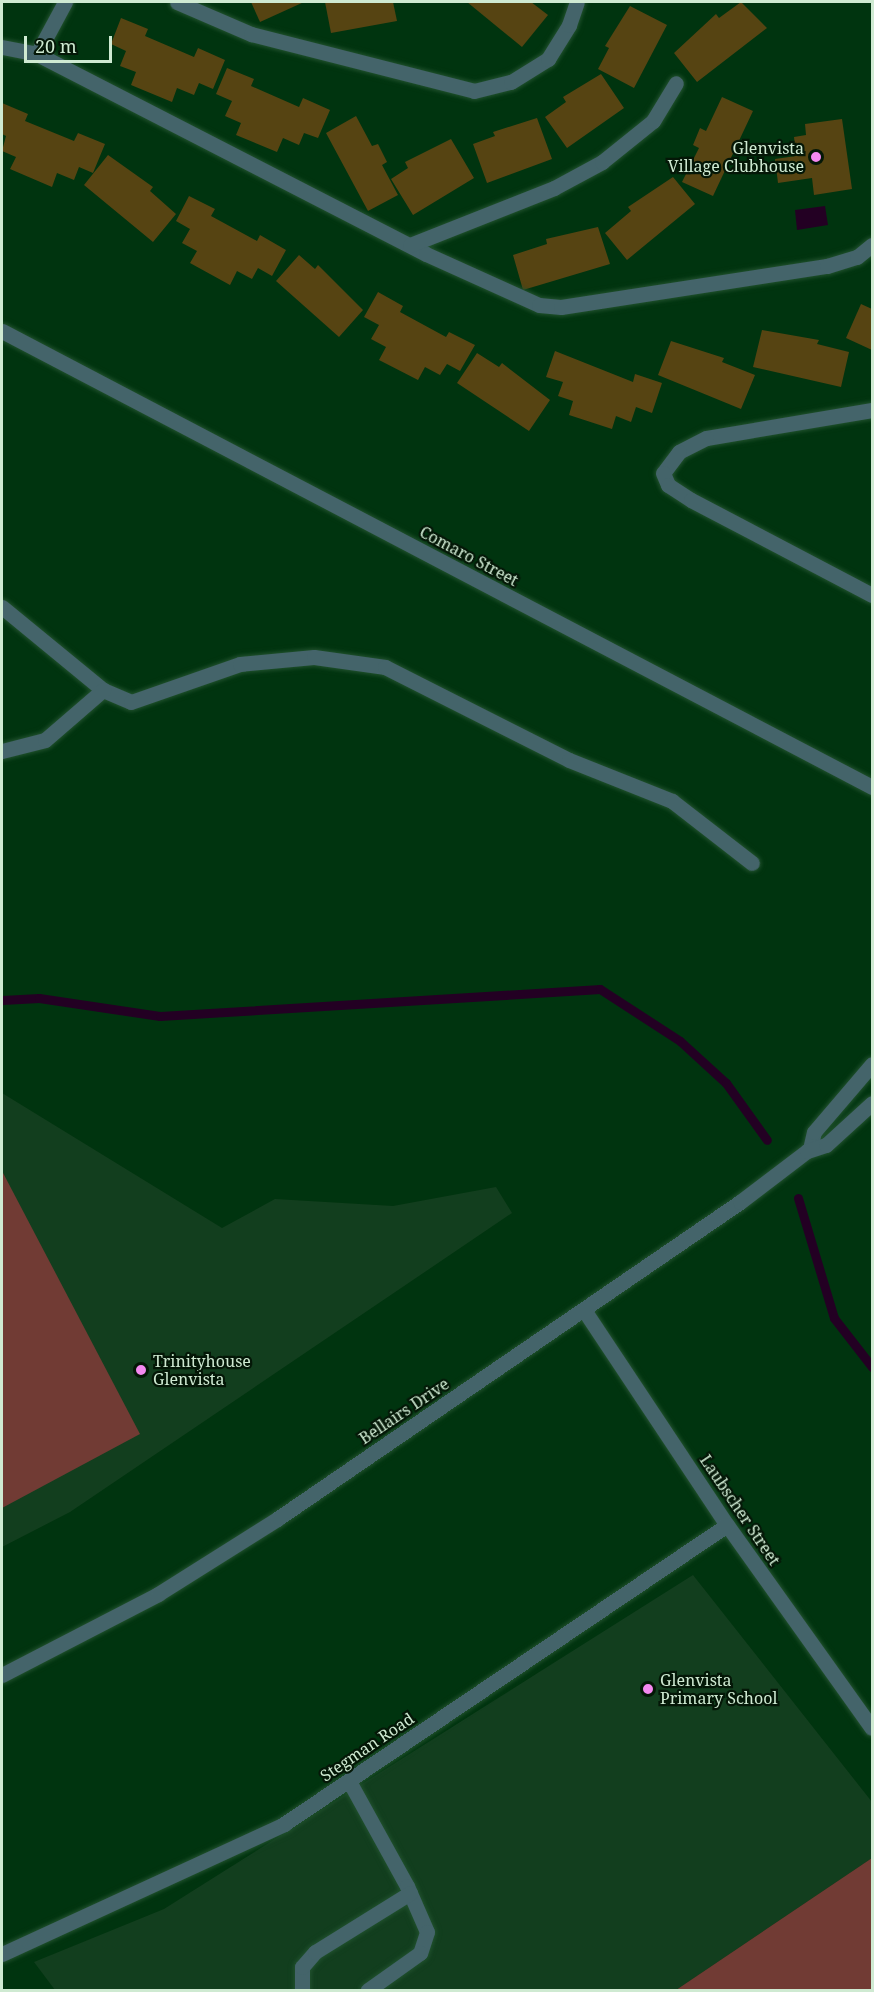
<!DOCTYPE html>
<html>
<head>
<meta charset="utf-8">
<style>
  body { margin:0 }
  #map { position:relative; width:874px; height:1992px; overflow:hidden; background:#00340f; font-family:"Noto Serif",serif }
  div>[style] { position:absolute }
  .built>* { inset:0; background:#123e1e }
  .green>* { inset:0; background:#713b34 }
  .water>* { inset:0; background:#230023 }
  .stream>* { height:9px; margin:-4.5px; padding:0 4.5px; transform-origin:4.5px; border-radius:4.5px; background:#230023 }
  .building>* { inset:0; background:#564412 }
  .roads { filter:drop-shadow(0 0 2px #21512e) drop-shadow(0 0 2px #21512e) }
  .minor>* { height:15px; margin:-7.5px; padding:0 7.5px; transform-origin:7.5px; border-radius:7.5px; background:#44646a }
  .dots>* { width:16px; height:16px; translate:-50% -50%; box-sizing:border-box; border:3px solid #041707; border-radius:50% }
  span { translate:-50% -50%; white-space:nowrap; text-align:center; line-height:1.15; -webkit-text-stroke:4.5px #041707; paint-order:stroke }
  .poi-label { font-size:16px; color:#cfead2 }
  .right { translate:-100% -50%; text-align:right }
  .left { translate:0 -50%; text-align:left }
  .street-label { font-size:16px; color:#cfead2 }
  .frame { position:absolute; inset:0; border:3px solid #cfead2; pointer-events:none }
  .scale { position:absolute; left:24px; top:36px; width:88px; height:27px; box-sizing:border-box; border:3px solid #cfead2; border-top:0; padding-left:8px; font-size:18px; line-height:21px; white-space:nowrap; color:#cfead2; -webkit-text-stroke:4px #041707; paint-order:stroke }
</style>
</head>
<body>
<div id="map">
  <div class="built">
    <div style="clip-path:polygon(2px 1093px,222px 1228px,275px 1199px,393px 1206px,496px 1187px,512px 1213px,70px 1512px,2px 1547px)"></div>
    <div style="clip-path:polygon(693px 1575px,872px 1802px,872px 1858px,676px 1990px,55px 1990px,34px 1962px,164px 1909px)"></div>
  </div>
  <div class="green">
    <div style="clip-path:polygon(2px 1171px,140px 1434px,2px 1508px)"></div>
    <div style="clip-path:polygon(872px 1858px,872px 1990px,676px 1990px)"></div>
  </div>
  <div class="water">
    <div style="clip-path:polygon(825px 206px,828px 225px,797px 230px,795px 210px)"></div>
  </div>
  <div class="stream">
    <div style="left:2px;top:1000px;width:37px;rotate:-3deg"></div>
    <div style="left:39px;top:998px;width:122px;rotate:8.5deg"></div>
    <div style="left:160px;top:1016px;width:441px;rotate:-3.5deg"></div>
    <div style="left:600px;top:989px;width:95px;rotate:33deg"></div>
    <div style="left:680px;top:1041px;width:62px;rotate:42.4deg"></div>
    <div style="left:726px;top:1083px;width:70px;rotate:54.3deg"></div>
    <div style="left:798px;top:1198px;width:125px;rotate:73.3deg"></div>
    <div style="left:834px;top:1318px;width:62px;rotate:52.2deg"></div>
  </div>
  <div class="building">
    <div style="clip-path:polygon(251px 2px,304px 2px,260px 22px)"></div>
    <div style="clip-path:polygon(325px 2px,393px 2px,397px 21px,331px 33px)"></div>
    <div style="clip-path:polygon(467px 2px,531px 2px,548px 15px,522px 47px)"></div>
    <div style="clip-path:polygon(741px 2px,767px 28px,697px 82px,674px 53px,716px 14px,719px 18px)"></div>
    <div style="clip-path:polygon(630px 6px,667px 25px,634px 88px,598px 69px,609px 48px,605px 46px)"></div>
    <div style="clip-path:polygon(121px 18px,148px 29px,145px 36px,194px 57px,198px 48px,225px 60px,213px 89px,199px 83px,194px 95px,177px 88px,172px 102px,131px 85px,136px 72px,120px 66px,126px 51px,111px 44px)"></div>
    <div style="clip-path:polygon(227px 68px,254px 79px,251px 86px,299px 107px,303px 98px,330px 110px,318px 138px,304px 133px,299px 145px,283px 138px,277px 152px,236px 135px,241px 123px,225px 116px,232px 101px,216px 94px)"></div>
    <div style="clip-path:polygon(601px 74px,624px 108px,567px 148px,545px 117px,566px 102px,563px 97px)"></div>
    <div style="clip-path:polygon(722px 97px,753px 111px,713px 196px,682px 182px,699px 148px,693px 145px,700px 128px,706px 131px)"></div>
    <div style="clip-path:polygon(2px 103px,28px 114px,25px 121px,74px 141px,78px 133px,105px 144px,93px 173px,79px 167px,74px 180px,57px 173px,52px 187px,10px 169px,16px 157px,2px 151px,6px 136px,2px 134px)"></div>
    <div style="clip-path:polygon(356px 116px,372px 146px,378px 144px,387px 162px,382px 165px,398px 195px,368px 211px,326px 133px)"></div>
    <div style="clip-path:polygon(537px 118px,552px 159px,487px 183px,473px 144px,495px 136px,493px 132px)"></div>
    <div style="clip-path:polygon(842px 119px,852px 189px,814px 195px,812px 178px,778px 183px,775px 159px,796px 156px,794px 137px,806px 135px,805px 124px)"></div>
    <div style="clip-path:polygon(451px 139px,474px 178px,413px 215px,391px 179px,408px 168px,405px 162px)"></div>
    <div style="clip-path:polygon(108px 155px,153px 187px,150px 191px,176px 214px,153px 242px,84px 185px)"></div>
    <div style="clip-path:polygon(673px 177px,695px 204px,627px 260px,605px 233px,631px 211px,628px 207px)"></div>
    <div style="clip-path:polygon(189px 196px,215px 209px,211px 216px,257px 241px,260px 235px,286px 250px,272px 276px,258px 268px,252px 279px,237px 271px,230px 285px,190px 263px,197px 251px,182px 243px,190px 229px,176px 221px)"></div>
    <div style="clip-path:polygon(598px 227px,610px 264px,523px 290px,513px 255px,547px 244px,546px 239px)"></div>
    <div style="clip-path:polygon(299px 255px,315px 269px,318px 265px,363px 310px,339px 337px,276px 281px)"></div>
    <div style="clip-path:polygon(378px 292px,403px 306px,400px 312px,446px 337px,449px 332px,475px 345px,460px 371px,447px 364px,440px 375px,425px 367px,418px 380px,379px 360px,386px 347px,371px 339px,379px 325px,364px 317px)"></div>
    <div style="clip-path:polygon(861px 304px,872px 309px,872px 350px,846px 338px)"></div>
    <div style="clip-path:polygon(762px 330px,819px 340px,817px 344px,849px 352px,841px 387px,753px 367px)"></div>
    <div style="clip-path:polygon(671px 341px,724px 358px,722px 362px,755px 375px,741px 409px,658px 375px)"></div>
    <div style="clip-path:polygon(555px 351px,633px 382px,635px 374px,662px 383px,652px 413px,636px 407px,631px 422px,616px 416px,612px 429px,569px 415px,573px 401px,558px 396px,563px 382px,546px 377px)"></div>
    <div style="clip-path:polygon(477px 353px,499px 367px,502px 363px,550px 400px,529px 431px,457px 383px)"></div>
  </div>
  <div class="roads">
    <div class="minor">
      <div style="left:177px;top:2px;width:81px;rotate:23.4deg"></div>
      <div style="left:251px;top:34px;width:230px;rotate:14.3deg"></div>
      <div style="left:474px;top:91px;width:38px;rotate:-14deg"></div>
      <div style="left:511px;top:82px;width:44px;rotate:-31.9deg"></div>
      <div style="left:548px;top:59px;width:40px;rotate:-58deg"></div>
      <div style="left:569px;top:25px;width:24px;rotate:-71deg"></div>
      <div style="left:2px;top:47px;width:36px;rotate:11deg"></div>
      <div style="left:37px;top:54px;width:437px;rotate:27.2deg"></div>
      <div style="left:426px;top:254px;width:124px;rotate:24.3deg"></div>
      <div style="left:539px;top:305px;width:22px;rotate:5deg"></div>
      <div style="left:561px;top:307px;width:269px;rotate:-8.8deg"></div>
      <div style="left:827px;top:266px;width:31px;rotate:-17deg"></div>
      <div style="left:857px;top:257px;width:19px;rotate:-39deg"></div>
      <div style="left:37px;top:54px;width:59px;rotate:-61.7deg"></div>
      <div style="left:410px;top:245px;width:155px;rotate:-21.6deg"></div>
      <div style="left:554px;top:188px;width:55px;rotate:-28.4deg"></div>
      <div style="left:602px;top:162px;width:65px;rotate:-38.8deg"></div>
      <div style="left:653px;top:121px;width:44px;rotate:-58.8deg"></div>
      <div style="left:2px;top:331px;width:982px;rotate:27.66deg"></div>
      <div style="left:872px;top:410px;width:168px;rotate:170.4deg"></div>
      <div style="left:706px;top:438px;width:30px;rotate:153deg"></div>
      <div style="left:679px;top:452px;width:26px;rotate:127deg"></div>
      <div style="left:663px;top:473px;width:13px;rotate:67deg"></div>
      <div style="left:668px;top:485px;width:27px;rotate:33deg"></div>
      <div style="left:691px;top:500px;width:204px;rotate:27.7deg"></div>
      <div style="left:2px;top:607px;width:131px;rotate:39.4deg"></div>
      <div style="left:103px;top:690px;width:30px;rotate:23deg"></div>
      <div style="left:131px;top:702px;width:115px;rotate:-19.2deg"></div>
      <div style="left:240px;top:664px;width:74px;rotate:-5.4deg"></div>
      <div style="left:314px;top:657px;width:72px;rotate:8deg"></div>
      <div style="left:385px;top:667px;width:206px;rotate:26.8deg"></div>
      <div style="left:569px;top:760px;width:111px;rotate:21.7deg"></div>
      <div style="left:672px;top:801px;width:101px;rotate:37.8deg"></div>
      <div style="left:2px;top:751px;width:44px;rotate:-14.3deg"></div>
      <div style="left:45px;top:740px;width:77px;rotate:-40.8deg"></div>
      <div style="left:810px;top:1149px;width:17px;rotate:-77deg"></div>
      <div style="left:814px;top:1132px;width:89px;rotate:-49.5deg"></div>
      <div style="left:584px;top:1310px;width:258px;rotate:56.4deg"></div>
      <div style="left:727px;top:1525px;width:249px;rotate:54.5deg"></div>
      <div style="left:2px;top:1675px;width:176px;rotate:-27.4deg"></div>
      <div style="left:158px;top:1594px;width:141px;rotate:-32.2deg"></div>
      <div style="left:277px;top:1519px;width:561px;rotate:-34.4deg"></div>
      <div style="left:740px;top:1202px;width:84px;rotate:-37.3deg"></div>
      <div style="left:807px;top:1151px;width:20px;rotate:-18deg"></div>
      <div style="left:826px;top:1145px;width:62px;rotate:-42.4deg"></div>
      <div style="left:349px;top:1781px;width:120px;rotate:61.1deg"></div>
      <div style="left:407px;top:1886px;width:50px;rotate:66.5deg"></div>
      <div style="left:427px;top:1932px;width:22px;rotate:108deg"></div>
      <div style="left:420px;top:1953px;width:64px;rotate:144.6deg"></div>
      <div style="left:2px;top:1954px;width:311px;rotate:-24.7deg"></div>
      <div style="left:284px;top:1824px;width:534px;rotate:-34.02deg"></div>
      <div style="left:302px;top:1990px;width:23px;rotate:-90deg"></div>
      <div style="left:302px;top:1967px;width:20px;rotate:-49deg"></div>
      <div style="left:315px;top:1952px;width:112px;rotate:-31.8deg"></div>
    </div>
  </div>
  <div class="dots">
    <div style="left:816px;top:157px;background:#f489f0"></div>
    <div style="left:141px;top:1370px;background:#f489f0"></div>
    <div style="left:648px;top:1689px;background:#f489f0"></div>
  </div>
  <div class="poi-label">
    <span class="right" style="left:804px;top:157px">Glenvista<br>Village Clubhouse</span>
    <span class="left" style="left:153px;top:1370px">Trinityhouse<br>Glenvista</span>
    <span class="left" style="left:660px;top:1689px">Glenvista<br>Primary School</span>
  </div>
  <div class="street-label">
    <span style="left:469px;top:556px;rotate:28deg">Comaro Street</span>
    <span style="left:404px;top:1411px;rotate:-34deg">Bellairs Drive</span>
    <span style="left:740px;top:1510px;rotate:56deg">Laubscher Street</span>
    <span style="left:367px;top:1747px;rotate:-34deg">Stegman Road</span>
  </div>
  <div class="frame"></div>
  <div class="scale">20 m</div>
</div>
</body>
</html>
